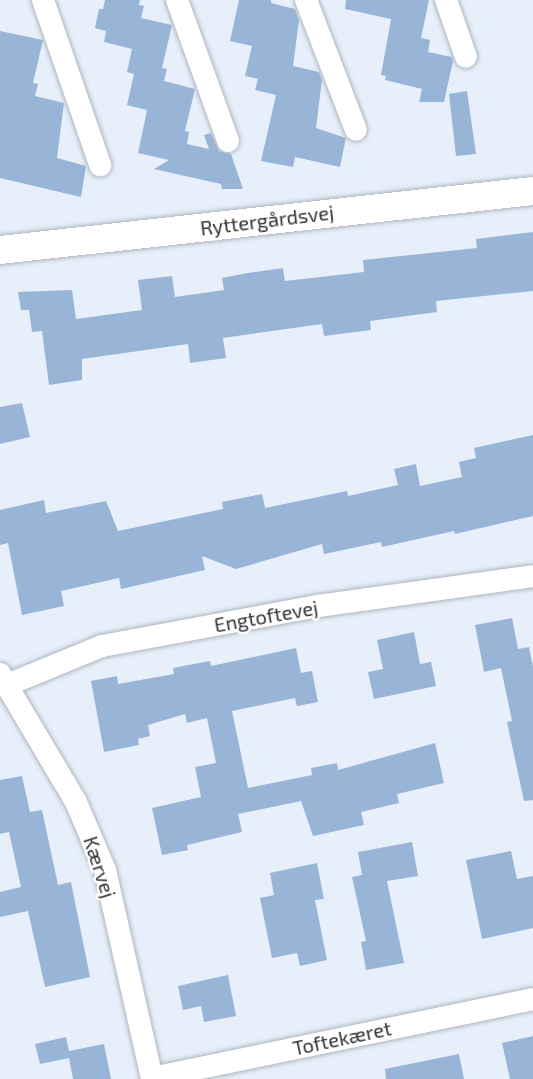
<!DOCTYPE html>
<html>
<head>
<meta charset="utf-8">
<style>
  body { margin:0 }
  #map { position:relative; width:533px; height:1079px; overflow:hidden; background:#e7f0fa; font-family:"Exo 2",sans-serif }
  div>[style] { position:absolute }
  .building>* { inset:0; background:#98b4d6 }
  .roads { filter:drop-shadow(0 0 2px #aeb5bf) drop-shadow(0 0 2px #aeb5bf) }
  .minor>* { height:22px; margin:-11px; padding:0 11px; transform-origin:11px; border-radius:11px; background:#fff }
  .tertiary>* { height:28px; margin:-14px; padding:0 14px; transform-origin:14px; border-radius:14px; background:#fff }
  span { translate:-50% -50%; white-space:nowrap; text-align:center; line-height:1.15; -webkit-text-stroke:5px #fff; paint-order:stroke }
  .street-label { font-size:20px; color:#2f3236 }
</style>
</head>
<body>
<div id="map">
  <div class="building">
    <div style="clip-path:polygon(105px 0,140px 0,139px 5px,144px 6px,141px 18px,172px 25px,162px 68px,167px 69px,164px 81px,195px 89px,185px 131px,189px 132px,187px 144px,209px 149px,204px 135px,211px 133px,219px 151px,231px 154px,243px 189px,222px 189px,221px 184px,154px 169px,169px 160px,138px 153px,147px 110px,127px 105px,134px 74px,127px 72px,132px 49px,104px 42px,106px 31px,95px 28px,99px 9px,103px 9px)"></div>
    <div style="clip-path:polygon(239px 0,271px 0,271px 3px,295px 9px,299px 20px,293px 66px,319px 72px,322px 80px,316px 128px,346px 138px,340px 167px,295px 157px,293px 167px,261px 161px,276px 95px,255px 90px,258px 79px,245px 76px,252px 46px,230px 41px)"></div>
    <div style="clip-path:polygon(346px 0,429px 0,421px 38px,430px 40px,428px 52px,452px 57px,453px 61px,444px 102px,419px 102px,422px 89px,385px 80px,386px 76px,381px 75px,391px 19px,345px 9px)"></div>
    <div style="clip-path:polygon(0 31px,43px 40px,33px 83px,38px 84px,35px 96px,64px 103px,57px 158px,86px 166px,81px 197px,0 178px)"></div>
    <div style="clip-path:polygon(467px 91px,476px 154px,456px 156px,449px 94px)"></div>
    <div style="clip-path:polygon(533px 232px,533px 291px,436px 301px,437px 312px,370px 321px,371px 330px,324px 336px,322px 324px,223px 338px,226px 358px,190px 363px,188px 344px,82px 359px,82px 380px,49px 385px,42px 331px,32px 332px,29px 310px,21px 310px,18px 292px,72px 290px,76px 319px,142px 310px,138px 280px,172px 276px,175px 297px,224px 290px,222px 278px,248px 273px,283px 268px,285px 281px,364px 272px,363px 260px,477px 248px,476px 239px)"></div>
    <div style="clip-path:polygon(22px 403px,30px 437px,0 444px,0 407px)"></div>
    <div style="clip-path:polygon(533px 435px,533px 516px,455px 534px,454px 531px,382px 547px,381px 542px,324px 554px,322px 544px,236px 569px,202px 556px,205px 570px,121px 589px,119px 578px,61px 591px,64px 606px,22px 615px,8px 543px,0 545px,0 510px,44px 500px,46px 513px,106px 501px,118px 531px,223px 509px,222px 502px,262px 494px,265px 508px,347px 491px,348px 496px,398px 485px,394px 469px,416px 464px,420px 486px,462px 477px,459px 462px,476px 458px,474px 448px)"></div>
    <div style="clip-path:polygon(512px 618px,518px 649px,529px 647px,533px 667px,533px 800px,524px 801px,507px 722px,512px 721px,501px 668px,484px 672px,475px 625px)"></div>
    <div style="clip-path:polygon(414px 632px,420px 664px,431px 662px,436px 686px,374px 699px,368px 672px,383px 669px,377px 640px)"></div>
    <div style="clip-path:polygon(296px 648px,301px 673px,312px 671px,318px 702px,297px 706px,295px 698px,232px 711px,248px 788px,312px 775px,311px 768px,337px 763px,338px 770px,435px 743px,444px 783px,397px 794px,399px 803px,361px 812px,364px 825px,313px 836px,301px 801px,238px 814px,242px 832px,187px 845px,188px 850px,162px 855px,152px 808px,201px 797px,195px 767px,216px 763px,207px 718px,187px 723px,185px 714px,148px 725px,150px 736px,138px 739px,139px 745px,104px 752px,91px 681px,117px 676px,118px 684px,174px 674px,173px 668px,210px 661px,211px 666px)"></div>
    <div style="clip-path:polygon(22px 776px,30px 812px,42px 810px,58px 885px,71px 882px,90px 977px,45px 987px,28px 911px,0 917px,0 892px,21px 887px,9px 832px,0 834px,0 780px)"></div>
    <div style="clip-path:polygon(412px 842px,418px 876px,387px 881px,404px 963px,366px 970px,361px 942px,366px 941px,352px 877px,362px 875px,358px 852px)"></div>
    <div style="clip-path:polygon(511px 851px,517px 879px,533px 876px,533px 928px,482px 939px,466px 860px)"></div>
    <div style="clip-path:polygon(317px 863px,324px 899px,315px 900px,327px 960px,300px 966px,297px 953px,272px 958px,260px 898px,274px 895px,270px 873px)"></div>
    <div style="clip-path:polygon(228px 975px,236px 1016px,204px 1022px,201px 1006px,183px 1010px,178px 986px)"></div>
    <div style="clip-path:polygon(533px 1036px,533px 1079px,510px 1079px,502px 1043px)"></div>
    <div style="clip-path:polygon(66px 1037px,69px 1051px,104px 1044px,111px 1079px,73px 1079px,69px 1058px,40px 1064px,35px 1044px)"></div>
    <div style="clip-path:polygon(459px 1054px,464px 1079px,386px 1079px,385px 1069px)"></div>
  </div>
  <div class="roads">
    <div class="minor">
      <div style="left:43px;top:0;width:175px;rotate:70.9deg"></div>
      <div style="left:177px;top:0;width:150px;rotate:70.1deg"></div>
      <div style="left:306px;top:0;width:139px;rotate:69deg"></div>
      <div style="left:446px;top:0;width:60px;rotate:70.7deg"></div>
      <div style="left:0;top:674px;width:149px;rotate:59.3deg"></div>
      <div style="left:76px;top:802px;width:74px;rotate:66.9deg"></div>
      <div style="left:105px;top:870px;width:214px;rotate:77.3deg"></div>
      <div style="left:7px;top:685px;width:103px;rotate:-22.3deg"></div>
      <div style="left:102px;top:646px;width:220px;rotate:-10.5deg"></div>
      <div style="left:318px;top:606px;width:217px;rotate:-7.9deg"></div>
      <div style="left:152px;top:1078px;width:389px;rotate:-11.7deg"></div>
    </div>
    <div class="tertiary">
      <div style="left:0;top:250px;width:536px;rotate:-6.32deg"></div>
    </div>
  </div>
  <div class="street-label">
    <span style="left:267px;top:220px;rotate:-7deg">Ryttergårdsvej</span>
    <span style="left:266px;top:616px;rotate:-10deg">Engtoftevej</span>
    <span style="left:100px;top:867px;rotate:72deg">Kærvej</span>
    <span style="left:342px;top:1038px;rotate:-12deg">Toftekæret</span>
  </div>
</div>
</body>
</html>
